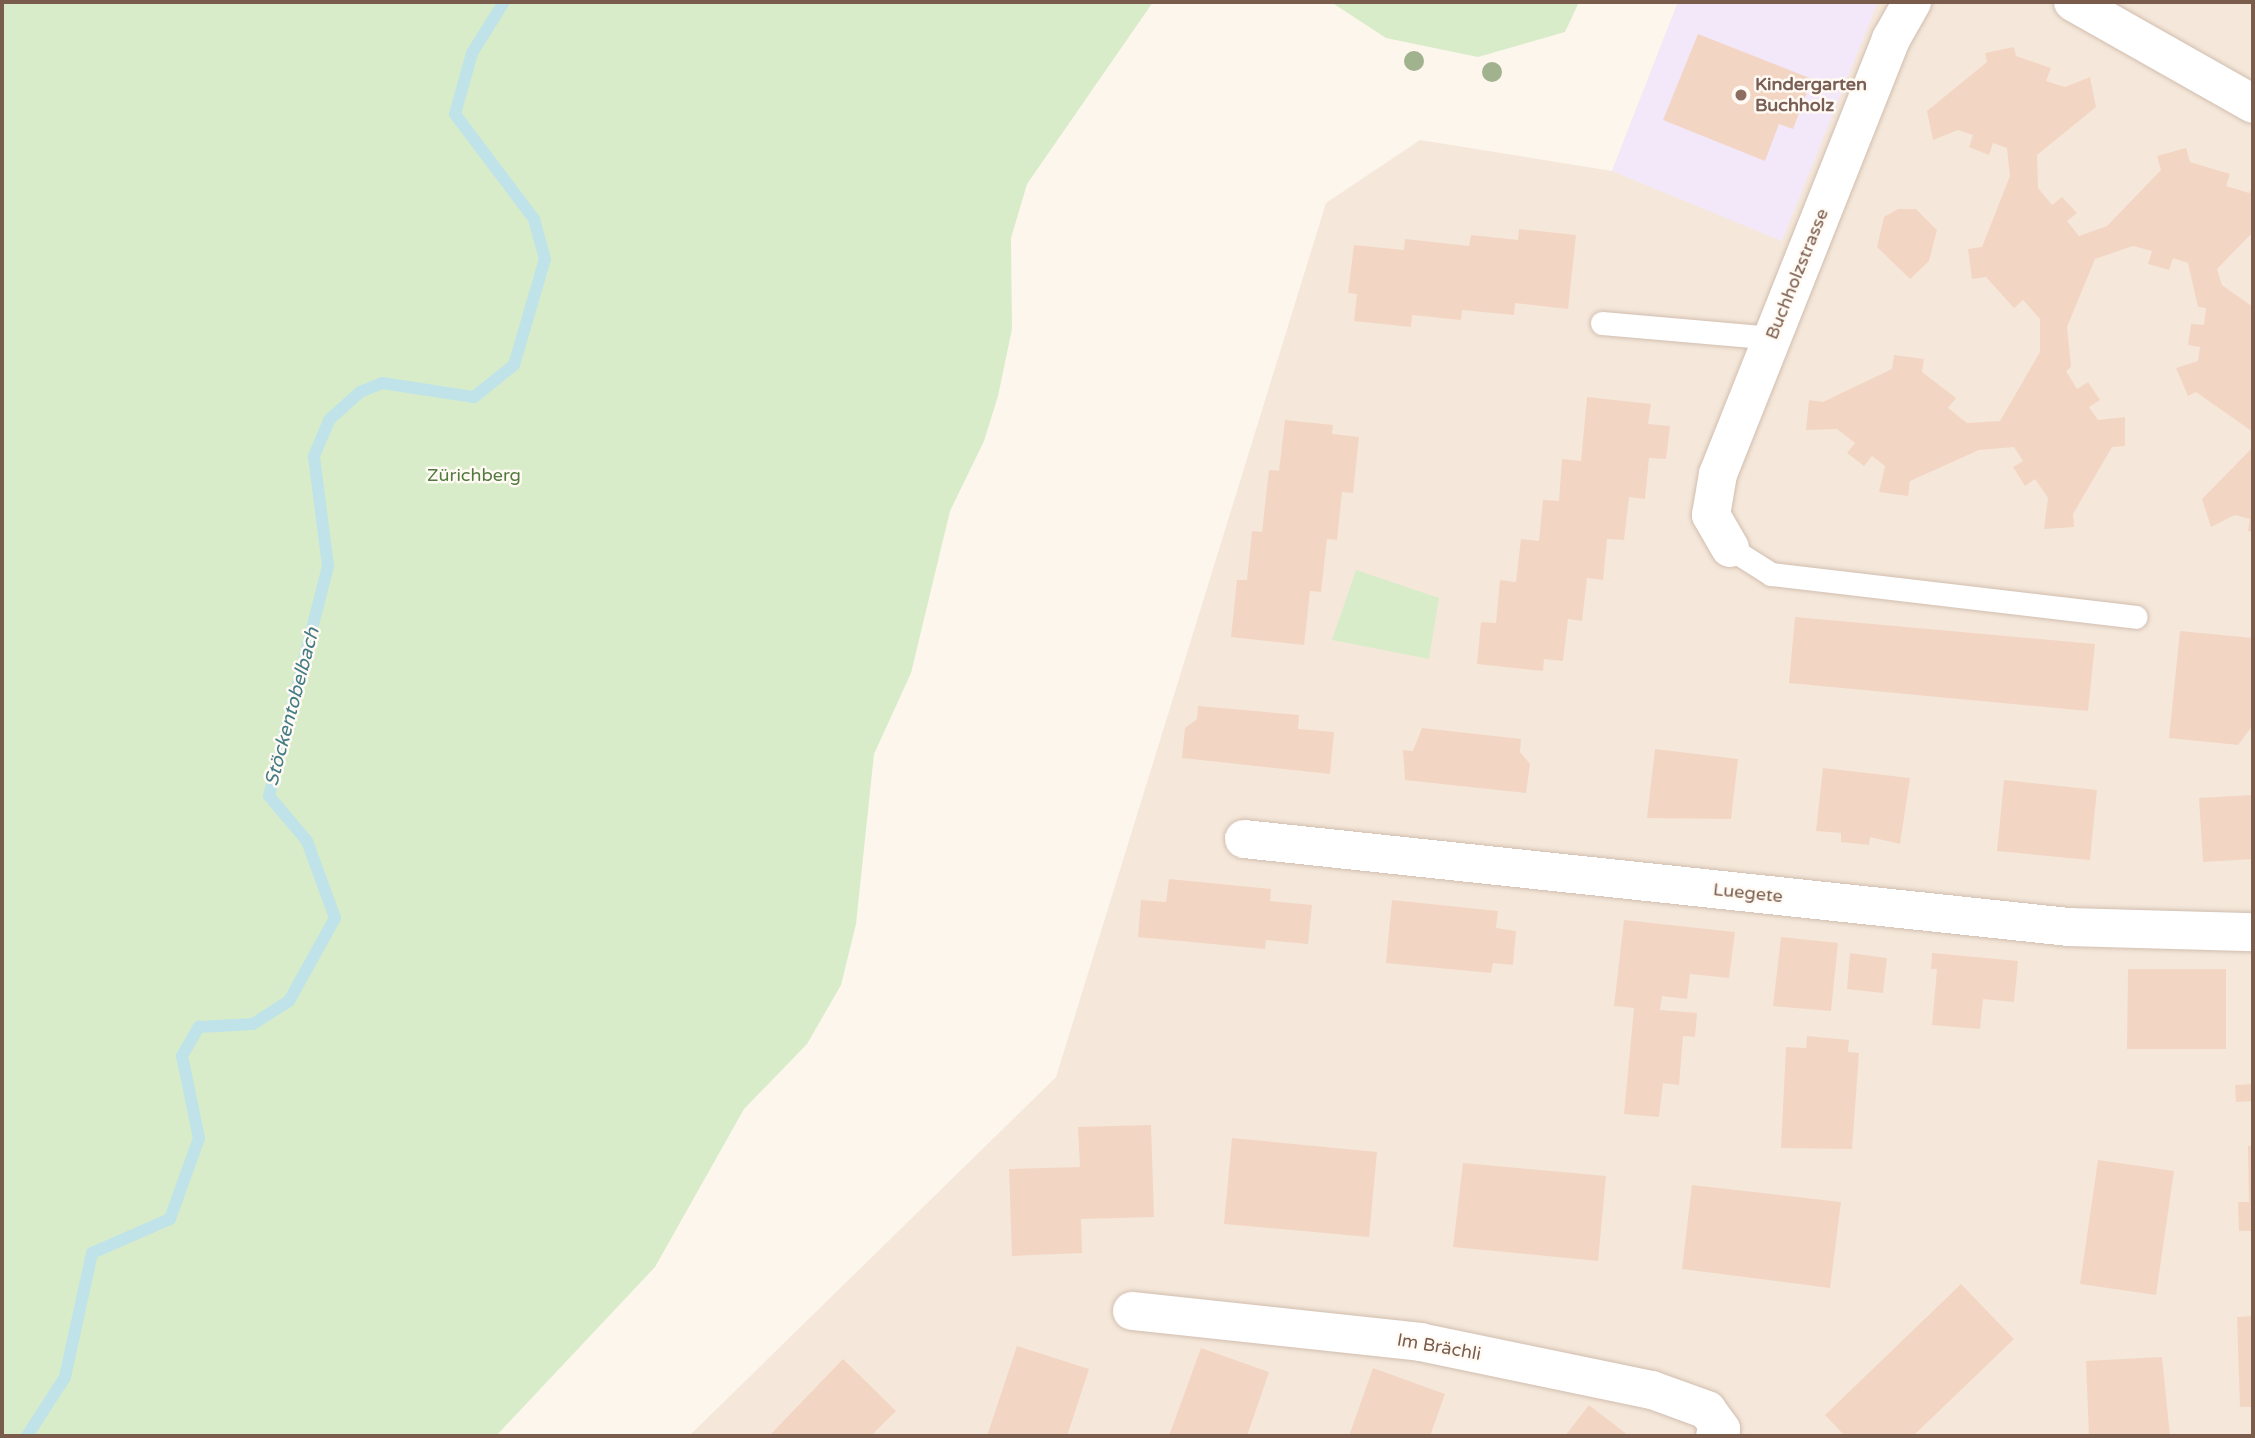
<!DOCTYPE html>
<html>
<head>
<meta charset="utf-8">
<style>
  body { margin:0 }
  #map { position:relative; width:2255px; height:1438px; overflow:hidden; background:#fdf6ec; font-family:"Varela Round",sans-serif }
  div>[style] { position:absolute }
  .residential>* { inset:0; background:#f5e8da }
  .education>* { inset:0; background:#f3e8fa }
  .green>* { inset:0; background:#d8ecc9 }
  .stream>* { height:12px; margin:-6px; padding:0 6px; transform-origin:6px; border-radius:6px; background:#bfe3e8 }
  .building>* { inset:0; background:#f3d5c3 }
  .roads { filter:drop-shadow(0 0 2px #d1beb0) drop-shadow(0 0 2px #d1beb0) }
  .lane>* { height:23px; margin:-11.5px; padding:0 11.5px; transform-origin:11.5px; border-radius:11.5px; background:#fff }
  .street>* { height:38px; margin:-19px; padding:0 19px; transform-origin:19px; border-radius:19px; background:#fff }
  .trees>* { width:20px; height:20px; margin:-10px; border-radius:50%; background:#a0b28e }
  .dots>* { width:19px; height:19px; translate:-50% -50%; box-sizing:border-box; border:4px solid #fffaf3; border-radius:50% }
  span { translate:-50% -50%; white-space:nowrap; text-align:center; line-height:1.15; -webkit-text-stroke:5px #fffaf3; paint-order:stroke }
  .education-label { font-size:18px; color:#785e54; font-weight:700 }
  .left { translate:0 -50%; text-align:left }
  .street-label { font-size:18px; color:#7a5c4d }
  .park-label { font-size:18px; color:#537a41 }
  .water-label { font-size:19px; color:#437c86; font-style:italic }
  .frame { position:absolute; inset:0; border:4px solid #7a5c4d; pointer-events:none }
</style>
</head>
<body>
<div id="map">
  <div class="residential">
    <div style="clip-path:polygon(1678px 2px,2253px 2px,2253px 1436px,689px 1436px,1056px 1077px,1326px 203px,1420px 140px,1612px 171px)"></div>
  </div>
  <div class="education">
    <div style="clip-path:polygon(1678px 2px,1878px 2px,1782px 241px,1612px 171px)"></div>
  </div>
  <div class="green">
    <div style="clip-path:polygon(2px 2px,1153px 2px,1027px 184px,1011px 238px,1012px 329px,998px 396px,984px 441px,950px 511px,911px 673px,874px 754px,856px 924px,841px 985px,807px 1044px,744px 1109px,655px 1267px,496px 1436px,2px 1436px)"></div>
    <div style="clip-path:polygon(1331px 2px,1579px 2px,1565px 32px,1478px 57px,1386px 38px)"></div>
    <div style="clip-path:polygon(1356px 570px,1439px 598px,1429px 659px,1332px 640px)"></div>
  </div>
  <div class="stream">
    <div style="left:27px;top:1436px;width:70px;rotate:-57.2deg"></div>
    <div style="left:65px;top:1377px;width:127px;rotate:-77.7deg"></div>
    <div style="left:92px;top:1253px;width:85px;rotate:-23.6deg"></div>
    <div style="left:170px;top:1219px;width:86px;rotate:-70.3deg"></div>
    <div style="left:199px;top:1138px;width:84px;rotate:-101.7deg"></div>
    <div style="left:182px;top:1056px;width:34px;rotate:-60deg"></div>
    <div style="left:199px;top:1027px;width:54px;rotate:-3.2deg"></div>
    <div style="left:253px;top:1024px;width:43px;rotate:-32.6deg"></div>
    <div style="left:289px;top:1001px;width:95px;rotate:-61deg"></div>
    <div style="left:335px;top:918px;width:82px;rotate:-110deg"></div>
    <div style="left:307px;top:841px;width:59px;rotate:-130.2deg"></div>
    <div style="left:269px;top:796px;width:237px;rotate:-75.6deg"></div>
    <div style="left:328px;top:566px;width:111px;rotate:-97.3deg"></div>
    <div style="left:314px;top:456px;width:39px;rotate:-67deg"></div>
    <div style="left:329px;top:420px;width:42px;rotate:-42.1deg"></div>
    <div style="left:360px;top:392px;width:24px;rotate:-22deg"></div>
    <div style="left:382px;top:383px;width:93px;rotate:8.7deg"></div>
    <div style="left:474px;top:397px;width:51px;rotate:-38.7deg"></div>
    <div style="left:514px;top:365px;width:110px;rotate:-73.7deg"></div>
    <div style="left:545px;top:259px;width:41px;rotate:-105.4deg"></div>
    <div style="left:534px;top:219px;width:131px;rotate:-127deg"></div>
    <div style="left:455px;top:114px;width:63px;rotate:-74.4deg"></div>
    <div style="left:472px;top:53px;width:60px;rotate:-57.9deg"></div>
  </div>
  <div class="building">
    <div style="clip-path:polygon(1698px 34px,1812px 79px,1793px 129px,1779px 124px,1765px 161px,1663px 120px)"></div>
    <div style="clip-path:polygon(2014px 47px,2016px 56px,2051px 68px,2046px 81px,2065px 87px,2090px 77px,2096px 107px,2037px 155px,2038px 188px,2052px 205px,2062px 197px,2077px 213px,2067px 221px,2079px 236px,2107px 226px,2161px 170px,2157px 156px,2186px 148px,2190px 162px,2230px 174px,2226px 186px,2249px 193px,2253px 187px,2253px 232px,2217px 269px,2222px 285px,2253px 307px,2253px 432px,2196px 392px,2188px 396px,2176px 368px,2198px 361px,2200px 347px,2188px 345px,2191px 324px,2204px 325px,2206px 308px,2198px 307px,2188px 263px,2173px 258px,2169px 270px,2148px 264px,2152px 251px,2133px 246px,2095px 259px,2067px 327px,2071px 367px,2066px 371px,2077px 389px,2088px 382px,2100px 400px,2089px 407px,2098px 420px,2125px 417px,2125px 446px,2112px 447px,2073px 514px,2074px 527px,2044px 529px,2048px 498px,2035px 479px,2025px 486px,2013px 467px,2023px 461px,2014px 447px,1979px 450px,1910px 481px,1908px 496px,1879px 492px,1885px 466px,1872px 456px,1864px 466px,1847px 453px,1855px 443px,1837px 429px,1806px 430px,1809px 400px,1823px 402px,1892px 369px,1894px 355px,1924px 359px,1922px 372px,1956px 398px,1948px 408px,1967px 423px,2000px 421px,2040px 352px,2040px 319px,2023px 300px,2014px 308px,1986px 277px,1972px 279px,1968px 249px,1982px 247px,2010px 176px,2007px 148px,1993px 143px,1989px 155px,1969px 147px,1973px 135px,1958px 130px,1933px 140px,1927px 111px,1987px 62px,1985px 53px)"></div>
    <div style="clip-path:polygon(1898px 209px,1916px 209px,1937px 230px,1929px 261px,1910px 279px,1877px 247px,1884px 217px)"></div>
    <div style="clip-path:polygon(1519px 229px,1576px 235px,1568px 309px,1515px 303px,1514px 315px,1462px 310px,1461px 320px,1412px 315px,1411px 327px,1354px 321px,1357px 294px,1348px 293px,1354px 245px,1404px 250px,1405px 239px,1469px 246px,1471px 235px,1518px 240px)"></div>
    <div style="clip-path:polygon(1587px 397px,1651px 404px,1648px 424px,1670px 426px,1666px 459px,1649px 458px,1645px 499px,1629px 497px,1624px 540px,1607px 539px,1603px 580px,1587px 578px,1582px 621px,1568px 619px,1563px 661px,1544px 659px,1543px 671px,1477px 664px,1481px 622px,1496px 623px,1500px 580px,1516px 582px,1521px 539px,1539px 541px,1543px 500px,1559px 501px,1562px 459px,1581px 461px)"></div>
    <div style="clip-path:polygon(1285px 420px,1333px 425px,1332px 434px,1359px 437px,1353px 493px,1342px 492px,1337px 540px,1327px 539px,1321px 592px,1310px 591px,1304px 645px,1231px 637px,1237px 580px,1247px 580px,1252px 531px,1262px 532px,1269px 470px,1279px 471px)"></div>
    <div style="clip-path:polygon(2253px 447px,2253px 532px,2248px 531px,2250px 519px,2235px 515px,2211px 527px,2202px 499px)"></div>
    <div style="clip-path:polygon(1795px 617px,2095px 644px,2088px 711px,1789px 683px)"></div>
    <div style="clip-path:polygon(2180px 631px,2253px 638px,2253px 725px,2238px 745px,2169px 738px)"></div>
    <div style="clip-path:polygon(1198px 706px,1299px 715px,1298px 729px,1334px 732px,1330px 774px,1182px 758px,1185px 728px,1197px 719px)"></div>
    <div style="clip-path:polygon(1422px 728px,1521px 739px,1520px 752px,1530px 764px,1526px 793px,1405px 780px,1403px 750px,1413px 751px)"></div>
    <div style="clip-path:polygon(1655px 749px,1738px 759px,1731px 819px,1647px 818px)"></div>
    <div style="clip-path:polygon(1823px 768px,1910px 778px,1900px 844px,1870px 837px,1869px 845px,1841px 842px,1841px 833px,1816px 831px)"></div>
    <div style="clip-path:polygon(2004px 780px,2097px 790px,2090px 860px,1997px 851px)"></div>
    <div style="clip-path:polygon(2253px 795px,2253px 859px,2203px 862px,2199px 798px)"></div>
    <div style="clip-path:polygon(1169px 879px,1271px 889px,1270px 901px,1312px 905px,1308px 944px,1266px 940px,1265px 949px,1138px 937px,1141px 900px,1166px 902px)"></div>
    <div style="clip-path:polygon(1392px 900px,1498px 911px,1496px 928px,1516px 931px,1513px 965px,1493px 963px,1491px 973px,1386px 963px)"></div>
    <div style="clip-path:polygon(1624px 920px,1735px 932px,1729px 978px,1690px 974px,1687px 999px,1662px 996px,1660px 1010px,1697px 1013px,1695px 1037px,1683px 1036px,1679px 1085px,1663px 1083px,1659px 1117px,1624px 1114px,1634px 1008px,1614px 1006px)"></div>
    <div style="clip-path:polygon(1781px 937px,1838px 943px,1831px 1011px,1773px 1006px)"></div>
    <div style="clip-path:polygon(1850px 953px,1887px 958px,1883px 993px,1847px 989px)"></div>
    <div style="clip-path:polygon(1932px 953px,2018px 961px,2014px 1002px,1983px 999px,1980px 1029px,1932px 1025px,1937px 969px,1931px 969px)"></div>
    <div style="clip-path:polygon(2128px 969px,2226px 969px,2226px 1049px,2127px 1049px)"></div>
    <div style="clip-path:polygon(1807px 1036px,1849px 1040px,1848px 1052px,1859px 1053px,1852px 1149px,1781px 1148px,1786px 1047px,1806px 1048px)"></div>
    <div style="clip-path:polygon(2253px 1084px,2253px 1101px,2236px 1102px,2235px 1085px)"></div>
    <div style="clip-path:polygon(1151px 1125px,1154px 1217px,1081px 1219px,1082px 1253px,1012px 1256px,1009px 1169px,1080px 1167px,1078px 1127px)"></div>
    <div style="clip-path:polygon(1232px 1138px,1377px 1152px,1369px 1237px,1224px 1224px)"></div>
    <div style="clip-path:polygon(2248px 1146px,2253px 1146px,2253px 1231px,2239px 1231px,2238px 1202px,2249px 1202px)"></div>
    <div style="clip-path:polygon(2098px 1160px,2174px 1171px,2156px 1295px,2080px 1284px)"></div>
    <div style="clip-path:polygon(1463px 1163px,1606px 1176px,1598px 1261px,1453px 1247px)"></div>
    <div style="clip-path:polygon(1692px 1185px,1841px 1202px,1830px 1288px,1682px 1269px)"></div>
    <div style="clip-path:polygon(1961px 1284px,2014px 1339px,1913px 1436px,1845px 1436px,1825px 1415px)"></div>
    <div style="clip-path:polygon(2253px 1316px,2253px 1407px,2240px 1407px,2237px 1317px)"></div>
    <div style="clip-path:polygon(1017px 1346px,1089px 1369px,1067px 1436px,987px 1436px)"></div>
    <div style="clip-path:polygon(1201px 1348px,1269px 1372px,1247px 1436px,1169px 1436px)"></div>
    <div style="clip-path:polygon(2162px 1357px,2170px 1436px,2089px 1436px,2086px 1361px)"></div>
    <div style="clip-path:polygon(843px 1359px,896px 1411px,871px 1436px,769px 1436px)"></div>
    <div style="clip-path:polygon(1373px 1368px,1445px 1394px,1430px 1436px,1349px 1436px)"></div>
    <div style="clip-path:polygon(1589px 1405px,1629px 1436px,1565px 1436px)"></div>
  </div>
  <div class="roads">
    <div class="lane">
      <div style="left:1602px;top:323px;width:171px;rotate:5deg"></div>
      <div style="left:1730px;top:548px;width:49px;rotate:32.4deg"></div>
      <div style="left:1771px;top:574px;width:367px;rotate:6.7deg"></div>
    </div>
    <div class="street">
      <div style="left:2073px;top:2px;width:207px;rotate:29.5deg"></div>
      <div style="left:1730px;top:548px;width:38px;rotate:-120deg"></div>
      <div style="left:1711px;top:515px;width:42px;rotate:-80.3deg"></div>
      <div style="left:1718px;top:474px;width:468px;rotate:-68.3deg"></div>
      <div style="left:1891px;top:39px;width:43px;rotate:-60.4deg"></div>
      <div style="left:1244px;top:839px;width:830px;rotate:6.09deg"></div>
      <div style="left:2069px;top:927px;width:184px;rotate:1.6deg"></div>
      <div style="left:1132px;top:1311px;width:290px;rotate:6.1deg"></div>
      <div style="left:1420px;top:1342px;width:237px;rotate:11.7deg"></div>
      <div style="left:1652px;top:1390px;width:59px;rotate:20deg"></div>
      <div style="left:1707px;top:1410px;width:24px;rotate:54deg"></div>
      <div style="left:1721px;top:1429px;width:9px;rotate:131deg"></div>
    </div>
  </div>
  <div class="trees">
    <div style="left:1414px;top:61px"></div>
    <div style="left:1492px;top:72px"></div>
  </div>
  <div class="dots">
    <div style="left:1741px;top:95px;background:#8d6e63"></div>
  </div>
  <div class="education-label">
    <span class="left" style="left:1755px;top:95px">Kindergarten<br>Buchholz</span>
  </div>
  <div class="street-label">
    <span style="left:1797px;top:274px;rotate:-68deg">Buchholzstrasse</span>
    <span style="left:1748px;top:893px;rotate:6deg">Luegete</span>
    <span style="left:1439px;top:1347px;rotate:10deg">Im Brächli</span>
  </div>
  <div class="park-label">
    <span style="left:474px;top:475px">Zürichberg</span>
  </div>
  <div class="water-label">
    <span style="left:293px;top:707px;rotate:-75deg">Stöckentobelbach</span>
  </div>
  <div class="frame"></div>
</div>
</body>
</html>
